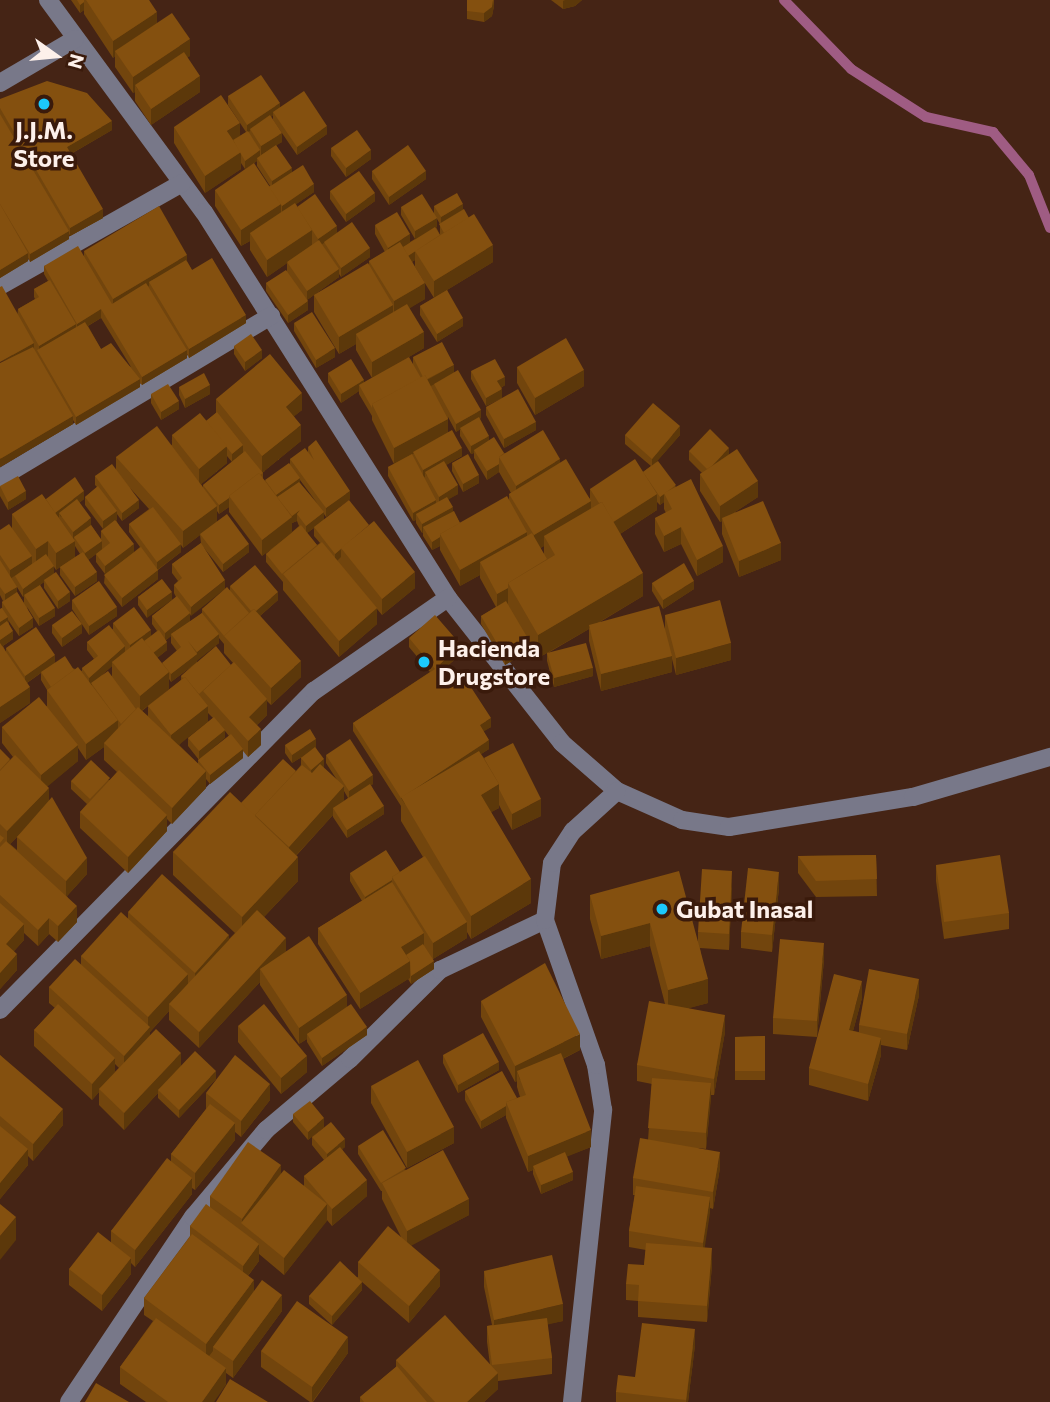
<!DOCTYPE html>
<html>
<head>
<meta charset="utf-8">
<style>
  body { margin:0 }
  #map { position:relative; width:1050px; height:1402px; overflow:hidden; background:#452415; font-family:Commissioner,sans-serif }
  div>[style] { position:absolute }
  .stream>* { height:10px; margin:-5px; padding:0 5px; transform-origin:5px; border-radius:5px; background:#9f5c83 }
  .minor>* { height:18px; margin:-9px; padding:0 9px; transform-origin:9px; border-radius:9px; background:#787889 }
  .wall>* { inset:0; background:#72450d }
  .shaded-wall>* { inset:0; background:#5c380a }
  .building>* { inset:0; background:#84500f }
  .dots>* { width:19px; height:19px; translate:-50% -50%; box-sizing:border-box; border:4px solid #3a1a0b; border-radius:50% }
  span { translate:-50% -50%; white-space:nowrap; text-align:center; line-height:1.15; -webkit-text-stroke:7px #3a1a0b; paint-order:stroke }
  .poi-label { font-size:24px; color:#fdf0ea; font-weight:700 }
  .left { translate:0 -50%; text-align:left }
  .north { position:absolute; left:21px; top:21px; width:70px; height:70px; -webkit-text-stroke:5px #3a1a0b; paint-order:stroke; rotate:105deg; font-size:19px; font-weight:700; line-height:28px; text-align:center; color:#fdf0ea }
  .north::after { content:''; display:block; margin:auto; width:24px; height:32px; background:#fdf0ea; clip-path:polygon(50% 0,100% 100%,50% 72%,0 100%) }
</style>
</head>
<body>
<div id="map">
  <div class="stream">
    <div style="left:784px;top:0;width:96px;rotate:45.8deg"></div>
    <div style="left:851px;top:69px;width:89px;rotate:32.6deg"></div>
    <div style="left:926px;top:117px;width:69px;rotate:12.6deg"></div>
    <div style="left:993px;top:132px;width:56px;rotate:50.1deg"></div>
    <div style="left:1029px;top:175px;width:57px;rotate:68.4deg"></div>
  </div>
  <div class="minor">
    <div style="left:48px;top:0;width:263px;rotate:53.7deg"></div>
    <div style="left:204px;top:212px;width:457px;rotate:57.7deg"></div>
    <div style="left:448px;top:598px;width:184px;rotate:51.8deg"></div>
    <div style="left:562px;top:743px;width:73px;rotate:41.1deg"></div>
    <div style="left:617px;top:791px;width:71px;rotate:24deg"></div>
    <div style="left:682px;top:820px;width:48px;rotate:8.5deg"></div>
    <div style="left:729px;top:827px;width:186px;rotate:-9.3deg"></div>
    <div style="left:913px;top:797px;width:143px;rotate:-16.3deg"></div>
    <div style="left:0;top:83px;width:87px;rotate:-30.4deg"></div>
    <div style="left:0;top:286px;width:209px;rotate:-29.5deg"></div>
    <div style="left:0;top:478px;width:316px;rotate:-30.9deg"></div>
    <div style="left:0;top:1010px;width:448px;rotate:-45.5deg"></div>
    <div style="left:314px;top:691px;width:163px;rotate:-34.8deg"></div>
    <div style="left:69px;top:1402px;width:223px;rotate:-56.2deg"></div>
    <div style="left:193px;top:1217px;width:114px;rotate:-50deg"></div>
    <div style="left:266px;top:1130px;width:110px;rotate:-40.2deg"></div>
    <div style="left:350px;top:1059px;width:127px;rotate:-44.7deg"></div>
    <div style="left:440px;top:970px;width:116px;rotate:-25.5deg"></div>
    <div style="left:572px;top:1402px;width:294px;rotate:-83.9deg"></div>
    <div style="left:603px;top:1110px;width:46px;rotate:-98.8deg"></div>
    <div style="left:596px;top:1065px;width:154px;rotate:-109.4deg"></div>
    <div style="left:545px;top:920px;width:57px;rotate:-83deg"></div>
    <div style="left:552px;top:863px;width:38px;rotate:-57deg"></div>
    <div style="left:573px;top:831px;width:59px;rotate:-42.3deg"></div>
  </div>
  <div class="wall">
    <div style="clip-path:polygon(71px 0,149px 0,157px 23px,190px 56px,187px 57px,200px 92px,151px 125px,135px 101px,135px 92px,133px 93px,115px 67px,115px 56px,113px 58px,84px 14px,84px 10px,80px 13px)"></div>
    <div style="clip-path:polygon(467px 0,494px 0,494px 6px,492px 16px,484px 22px,467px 19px)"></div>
    <div style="clip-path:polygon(551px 0,582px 0,575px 6px,563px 9px)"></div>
    <div style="clip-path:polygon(228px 96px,280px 107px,327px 134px,297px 155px,273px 120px,273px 115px,271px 117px,282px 142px,276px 145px,292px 172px,314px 192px,296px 204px,297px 207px,370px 257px,341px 277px,339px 274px,339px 277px,307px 300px,308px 310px,288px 323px,266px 291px,266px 283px,287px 271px,287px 263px,267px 277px,250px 250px,250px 241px,241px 246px,215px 206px,215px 190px,270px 186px,257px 166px,257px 161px,245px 169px,241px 163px,241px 169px,205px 193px,174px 143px,174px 127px,240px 136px,246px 132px,228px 105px)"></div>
    <div style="clip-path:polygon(0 99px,112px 130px,71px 154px,103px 218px,70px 236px,69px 234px,69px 239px,30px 262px,28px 258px,28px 261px,0 278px)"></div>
    <div style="clip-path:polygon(331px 148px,371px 159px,346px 177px,331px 156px)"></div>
    <div style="clip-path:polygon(372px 171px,426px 179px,389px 205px,372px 179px)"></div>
    <div style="clip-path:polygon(330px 191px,375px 201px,346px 222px,330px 199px)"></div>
    <div style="clip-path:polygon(evenodd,434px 206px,463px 209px,493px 262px,447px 290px,463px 326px,437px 342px,420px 315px,420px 306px,434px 298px,415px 267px,415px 260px,412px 262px,425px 299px,409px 308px,424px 348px,392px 367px,413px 364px,413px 357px,454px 373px,481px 418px,479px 419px,489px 441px,504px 453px,560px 463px,590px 499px,590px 489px,643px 472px,651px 466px,625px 444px,625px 435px,680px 435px,656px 462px,676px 487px,723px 562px,697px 576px,681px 544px,664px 552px,655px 534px,655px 518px,666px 513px,664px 509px,664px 502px,660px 505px,657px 502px,657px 510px,620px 534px,643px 596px,600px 622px,665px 629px,665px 615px,731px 660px,676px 675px,672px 659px,672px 672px,601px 691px,589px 641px,589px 629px,548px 653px,593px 676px,554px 687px,547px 661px,547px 653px,538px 658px,530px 644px,530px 650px,505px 665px,481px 624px,481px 616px,496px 607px,480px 578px,480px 575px,460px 586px,440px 550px,440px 546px,432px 550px,423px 536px,423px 532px,422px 533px,416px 523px,416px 520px,413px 521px,388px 476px,388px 467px,394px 464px,372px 420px,372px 416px,359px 394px,359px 391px,341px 403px,328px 382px,328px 373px,364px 383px,372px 378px,356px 350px,356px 344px,339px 354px,314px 312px,314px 295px,369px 266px,369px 261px,385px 252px,375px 234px,375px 225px,410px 242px,415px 239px,401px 215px,401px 207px,434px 214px,434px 206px,437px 219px,440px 224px,440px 235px,436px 227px,437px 227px,437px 219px,434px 206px,448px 417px,456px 432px,460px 429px,460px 436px,471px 454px,474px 453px,474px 458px,487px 480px,499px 472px,511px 493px,509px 494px,509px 500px,460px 523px,453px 511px,448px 499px,458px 494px,446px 465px,462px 456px,448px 432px,448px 417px,434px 206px,544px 546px,544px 555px,540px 548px,544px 546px)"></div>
    <div style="clip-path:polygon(evenodd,84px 251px,187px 261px,192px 270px,246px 323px,189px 358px,187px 354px,187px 358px,142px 385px,140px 383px,140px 387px,76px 425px,73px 420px,73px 424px,0 467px,18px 309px,35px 299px,34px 297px,34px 289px,48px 281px,44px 274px,44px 266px,84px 257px,84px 251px,101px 318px,131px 367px,101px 349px,88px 326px,101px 318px)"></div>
    <div style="clip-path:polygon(294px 323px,335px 357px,316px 368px,294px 331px)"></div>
    <div style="clip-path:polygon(234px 346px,262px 358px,245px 371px,234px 354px)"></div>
    <div style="clip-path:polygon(517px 367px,584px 386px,535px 415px,517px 383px)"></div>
    <div style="clip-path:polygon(471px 371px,505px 385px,501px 388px,502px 398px,486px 406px,471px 379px)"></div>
    <div style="clip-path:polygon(179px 387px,210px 394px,185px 408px,179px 395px)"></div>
    <div style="clip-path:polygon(151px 394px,179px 409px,161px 420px,151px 403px)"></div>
    <div style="clip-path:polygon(evenodd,216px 399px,302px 410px,294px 416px,301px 441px,263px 472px,263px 479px,265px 481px,290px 464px,290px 459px,308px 452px,308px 447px,350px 499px,326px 517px,324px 514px,324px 520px,415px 588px,382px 615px,377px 609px,377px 624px,339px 657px,283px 590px,283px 582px,266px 562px,266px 554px,271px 549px,262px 556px,229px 512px,229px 507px,219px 514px,217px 511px,217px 522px,249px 552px,223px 572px,204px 548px,191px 616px,190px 614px,190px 622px,202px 613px,202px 609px,230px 590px,230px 586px,278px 600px,260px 616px,301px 677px,271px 705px,267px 701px,267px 715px,257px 725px,261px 745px,248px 757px,243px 751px,243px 758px,210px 784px,206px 779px,206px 788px,172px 824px,167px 819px,167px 831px,128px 873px,80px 828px,80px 812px,87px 804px,71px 789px,71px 781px,110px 780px,117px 772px,104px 760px,104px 747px,86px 760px,78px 748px,78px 761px,47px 786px,49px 800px,87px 874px,67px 896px,77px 922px,58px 942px,49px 934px,38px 946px,24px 933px,24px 940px,14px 951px,17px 970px,0 989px,0 749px,10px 760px,13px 757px,2px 743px,2px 727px,47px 706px,47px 690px,41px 680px,41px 673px,27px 683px,30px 703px,0 723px,0 609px,2px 608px,2px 602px,3px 601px,0 595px,0 530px,12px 528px,12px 514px,46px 499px,84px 499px,79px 503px,91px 525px,101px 539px,101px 531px,103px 529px,85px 505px,85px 497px,97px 487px,95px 485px,95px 476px,116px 470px,116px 457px,172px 445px,172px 435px,206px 421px,216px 413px,216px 399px,227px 456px,232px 462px,203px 485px,203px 488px,201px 484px,227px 463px,227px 456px,216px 399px,300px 480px,317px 503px,300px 483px,300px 480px,216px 399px,130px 488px,149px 509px,129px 524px,129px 532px,140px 547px,134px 552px,116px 520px,117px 520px,117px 514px,122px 521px,139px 508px,130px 488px,216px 399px,297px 521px,299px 526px,292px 532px,292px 523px,297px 521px,216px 399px,314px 528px,314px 536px,320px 543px,317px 545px,307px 533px,314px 528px,216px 399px,200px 535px,201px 543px,172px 564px,172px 573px,178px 581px,174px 585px,174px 593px,176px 597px,152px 616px,152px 624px,157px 631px,151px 636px,113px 623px,113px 629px,87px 642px,87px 650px,94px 659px,82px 668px,82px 671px,6px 648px,6px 652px,3px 646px,13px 639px,8px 620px,19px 636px,33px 627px,27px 607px,39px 626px,55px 616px,40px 585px,44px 582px,44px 588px,58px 609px,70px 601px,54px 573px,54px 567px,56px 570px,60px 567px,60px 575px,75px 596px,97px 581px,88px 560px,96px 554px,96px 562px,105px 574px,104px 583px,122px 607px,158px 579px,158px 570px,181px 552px,181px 545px,183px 548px,200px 535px,216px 399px,75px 546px,80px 554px,75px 557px,75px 546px,216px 399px,17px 587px,23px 597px,24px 596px,24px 603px,17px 592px,17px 587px,216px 399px,171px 636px,171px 643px,177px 651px,162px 664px,157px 658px,167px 650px,166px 640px,171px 636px,216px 399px,219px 638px,224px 644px,224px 653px,233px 663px,231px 665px,197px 662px,197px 660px,219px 643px,219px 638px,216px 399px,112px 666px,112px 676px,102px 675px,112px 666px,216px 399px,192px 666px,181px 676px,181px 680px,148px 706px,148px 716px,142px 711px,169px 689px,169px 679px,171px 682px,192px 666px,216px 399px,208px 713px,213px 718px,188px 738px,188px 746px,199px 760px,225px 731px,229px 736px,198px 760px,198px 764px,179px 745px,208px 713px,216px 399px,17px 837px,17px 850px,10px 844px,17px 837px)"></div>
    <div style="clip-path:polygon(486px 407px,536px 430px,504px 448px,486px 415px)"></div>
    <div style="clip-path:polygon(689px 451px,729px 455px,758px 497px,735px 512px,781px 560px,739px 577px,722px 534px,722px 521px,720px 522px,700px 491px,700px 474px,702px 473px,689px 460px)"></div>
    <div style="clip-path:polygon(452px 463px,479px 483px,463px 492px,452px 471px)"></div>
    <div style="clip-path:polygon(0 486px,26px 499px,8px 510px,0 496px)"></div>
    <div style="clip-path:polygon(162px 579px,147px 618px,138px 605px,138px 597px)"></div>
    <div style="clip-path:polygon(652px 583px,694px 589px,663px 609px,652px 591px)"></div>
    <div style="clip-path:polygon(72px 600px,117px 616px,89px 635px,72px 609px)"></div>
    <div style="clip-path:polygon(52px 625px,82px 633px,62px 647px,52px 633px)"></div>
    <div style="clip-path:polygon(409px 638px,461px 654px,444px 669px,453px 682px,491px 727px,483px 731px,489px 749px,481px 754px,484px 758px,541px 816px,512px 830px,499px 805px,499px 808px,491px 812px,531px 903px,471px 939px,467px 932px,467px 938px,433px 959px,434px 969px,411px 984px,408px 979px,360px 1009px,318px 944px,318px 928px,362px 901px,350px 881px,350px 873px,400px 872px,423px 857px,401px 821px,401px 806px,353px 731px,353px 723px,430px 672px,409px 647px)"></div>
    <div style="clip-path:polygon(evenodd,285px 745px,316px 748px,324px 767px,323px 768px,337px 780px,326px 763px,326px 755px,373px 784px,371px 785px,384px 814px,347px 838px,333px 817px,333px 815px,296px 856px,298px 881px,264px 917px,286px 951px,347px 1007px,367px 1035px,322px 1066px,307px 1042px,307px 1039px,299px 1044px,260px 985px,260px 982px,199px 1048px,169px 1020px,169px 1011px,150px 1032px,150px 1035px,181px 1066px,216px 1079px,179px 1118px,158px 1098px,158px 1093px,124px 1130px,99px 1105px,99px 1092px,92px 1100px,34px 1046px,34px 1030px,55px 1008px,49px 1003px,49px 987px,81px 965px,81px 956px,128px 919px,128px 912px,229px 939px,235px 933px,173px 875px,173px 852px,241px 803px,296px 771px,301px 765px,301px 758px,305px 755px,292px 763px,285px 753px,285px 745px,344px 791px,348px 798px,344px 801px,344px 791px,285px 745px,115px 1064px,119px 1068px,115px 1072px,115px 1064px)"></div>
    <div style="clip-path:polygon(876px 855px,877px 896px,816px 897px,798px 873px,798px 856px)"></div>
    <div style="clip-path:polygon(936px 865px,1009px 913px,1009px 929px,944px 939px,936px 881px)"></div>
    <div style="clip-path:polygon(732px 887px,729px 950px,700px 948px,708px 1003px,688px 1008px,725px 1032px,714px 1095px,711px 1095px,706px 1149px,698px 1148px,720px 1168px,713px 1209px,710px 1208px,704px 1248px,712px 1265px,707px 1322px,638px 1317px,638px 1301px,626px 1300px,626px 1284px,644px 1265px,646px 1250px,629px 1247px,629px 1231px,635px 1195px,633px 1195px,633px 1178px,648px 1140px,652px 1084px,637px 1081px,637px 1065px,665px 1004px,650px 946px,601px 959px,590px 919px,590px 895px,698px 942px,698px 932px)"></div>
    <div style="clip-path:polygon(779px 888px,772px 952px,741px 948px,741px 932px)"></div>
    <div style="clip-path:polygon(824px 959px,817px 1037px,773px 1034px,773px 1018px)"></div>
    <div style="clip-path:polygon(919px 995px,907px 1050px,881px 1045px,881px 1055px,868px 1101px,809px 1085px,809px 1068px,862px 998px,853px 1031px,859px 1032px,859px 1025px)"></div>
    <div style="clip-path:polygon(481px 1001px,580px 1050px,563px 1059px,591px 1147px,567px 1156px,573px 1180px,541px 1194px,533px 1174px,533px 1170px,528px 1172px,506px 1118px,506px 1115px,481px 1129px,465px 1100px,465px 1091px,517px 1098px,520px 1097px,517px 1087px,517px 1081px,515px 1082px,481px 1017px)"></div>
    <div style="clip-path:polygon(238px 1026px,307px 1072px,281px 1094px,238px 1042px)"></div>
    <div style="clip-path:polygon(765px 1036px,765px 1080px,735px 1080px,735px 1037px)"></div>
    <div style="clip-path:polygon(0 1055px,63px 1125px,33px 1161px,28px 1156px,28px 1165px,0 1199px)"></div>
    <div style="clip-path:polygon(443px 1055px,499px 1070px,458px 1093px,443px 1063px)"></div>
    <div style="clip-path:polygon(371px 1086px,454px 1143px,407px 1168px,371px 1103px)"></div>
    <div style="clip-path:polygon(206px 1093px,270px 1100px,241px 1137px,235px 1132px,235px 1140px,195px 1190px,192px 1188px,192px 1194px,135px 1267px,131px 1263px,131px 1274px,102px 1311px,69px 1285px,69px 1269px,111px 1242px,111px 1231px,171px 1161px,171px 1154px,206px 1109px)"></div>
    <div style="clip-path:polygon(293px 1114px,324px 1127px,308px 1140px,293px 1122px)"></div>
    <div style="clip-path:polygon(312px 1137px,345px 1147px,342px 1149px,367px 1196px,332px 1226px,327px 1220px,284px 1275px,259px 1254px,259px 1261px,248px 1276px,254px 1291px,282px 1311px,233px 1378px,226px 1373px,214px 1402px,146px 1402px,120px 1384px,120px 1367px,153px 1321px,144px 1315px,144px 1298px,190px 1236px,190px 1226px,210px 1207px,210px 1196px,281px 1174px,304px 1186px,304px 1176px,324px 1160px,312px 1145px)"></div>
    <div style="clip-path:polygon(358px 1146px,406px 1170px,469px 1215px,411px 1245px,440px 1286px,409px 1323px,362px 1282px,362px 1290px,332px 1325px,309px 1304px,309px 1296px,358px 1277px,358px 1262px,401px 1237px,382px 1199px,382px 1191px,381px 1191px,358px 1154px)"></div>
    <div style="clip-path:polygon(484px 1271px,563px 1321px,547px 1324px,552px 1358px,552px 1374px,498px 1381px,498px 1389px,484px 1402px,360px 1402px,360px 1397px,396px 1367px,396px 1360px,490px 1365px,487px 1342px,487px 1326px,492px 1325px,484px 1287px)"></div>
    <div style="clip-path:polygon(695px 1345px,688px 1402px,616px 1402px,616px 1392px,635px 1377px)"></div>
    <div style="clip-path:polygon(261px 1351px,348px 1353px,313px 1402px,310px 1402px,261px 1367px)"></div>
  </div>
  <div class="shaded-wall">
    <div style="clip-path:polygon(493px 0,494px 6px,492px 16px,484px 22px,484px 13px)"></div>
    <div style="clip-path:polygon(565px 0,582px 0,575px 6px,563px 9px,563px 1px)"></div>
    <div style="clip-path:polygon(84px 2px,84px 10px,80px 13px,80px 5px)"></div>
    <div style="clip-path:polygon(157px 12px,157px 28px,115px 51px,115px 56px,113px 58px,113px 41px)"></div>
    <div style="clip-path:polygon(190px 39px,190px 56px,138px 90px,135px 85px,135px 92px,133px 93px,133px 77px)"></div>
    <div style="clip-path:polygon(200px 76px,200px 92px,151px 125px,151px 109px)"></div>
    <div style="clip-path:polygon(280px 103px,280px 111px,273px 112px,273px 115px,251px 130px,250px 129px,250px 131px,247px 133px,247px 125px)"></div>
    <div style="clip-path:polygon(112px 121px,112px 130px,67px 156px,67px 147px)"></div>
    <div style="clip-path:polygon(240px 123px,240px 140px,234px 144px,227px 131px)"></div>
    <div style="clip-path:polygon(327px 126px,327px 134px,297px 155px,297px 147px)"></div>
    <div style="clip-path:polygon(282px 133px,282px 142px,261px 155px,261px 146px)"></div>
    <div style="clip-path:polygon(260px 150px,260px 158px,257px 158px,257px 161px,245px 169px,245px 161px)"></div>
    <div style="clip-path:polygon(371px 150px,371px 159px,346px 177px,346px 168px)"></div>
    <div style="clip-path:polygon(241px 152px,241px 169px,205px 193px,205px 176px)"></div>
    <div style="clip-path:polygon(292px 168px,292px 177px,272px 189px,272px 181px)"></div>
    <div style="clip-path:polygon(426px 171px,426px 179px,389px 205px,389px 197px)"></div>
    <div style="clip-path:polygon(314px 184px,314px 192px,282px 214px,282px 206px)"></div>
    <div style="clip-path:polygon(375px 193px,375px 201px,346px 222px,346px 214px)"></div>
    <div style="clip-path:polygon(281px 204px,281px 220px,250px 233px,250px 241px,241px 246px,241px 230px)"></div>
    <div style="clip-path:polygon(463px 204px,463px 212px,441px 225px,441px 217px)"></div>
    <div style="clip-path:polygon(103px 209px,103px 218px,70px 236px,70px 228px)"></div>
    <div style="clip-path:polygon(437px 218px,437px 227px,415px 240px,415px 231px)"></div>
    <div style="clip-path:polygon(337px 226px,337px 234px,318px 247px,318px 239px)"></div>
    <div style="clip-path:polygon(312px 230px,312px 246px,267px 277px,267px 260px)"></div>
    <div style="clip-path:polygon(69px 231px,69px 239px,30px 262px,30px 254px)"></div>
    <div style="clip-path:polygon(410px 234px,410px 243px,388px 257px,388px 248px)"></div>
    <div style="clip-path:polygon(493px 245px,493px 262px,434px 298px,434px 281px)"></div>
    <div style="clip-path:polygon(370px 248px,370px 257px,341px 277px,341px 268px)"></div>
    <div style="clip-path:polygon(415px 251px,415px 260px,406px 265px,406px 257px)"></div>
    <div style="clip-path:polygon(28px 253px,28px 261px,0 278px,0 270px)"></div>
    <div style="clip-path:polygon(187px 255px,187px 263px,149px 282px,149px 286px,113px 308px,113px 299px)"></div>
    <div style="clip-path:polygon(339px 269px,339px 277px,307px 300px,307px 291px)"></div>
    <div style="clip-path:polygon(425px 283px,425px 299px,394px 318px,394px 301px)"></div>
    <div style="clip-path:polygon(308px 301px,308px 310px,288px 323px,288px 315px)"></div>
    <div style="clip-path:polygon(393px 305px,393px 321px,356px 334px,356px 344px,339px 354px,339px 337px)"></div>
    <div style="clip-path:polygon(101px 309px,101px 318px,77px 332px,77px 324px)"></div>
    <div style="clip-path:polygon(246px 315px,246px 323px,189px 358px,189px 349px)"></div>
    <div style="clip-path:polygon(463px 318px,463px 326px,437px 342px,437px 334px)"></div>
    <div style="clip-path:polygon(76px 324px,76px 333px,39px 354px,39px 346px)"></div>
    <div style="clip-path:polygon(424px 332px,424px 348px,372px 379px,372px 362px)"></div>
    <div style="clip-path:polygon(34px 343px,34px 351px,0 362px)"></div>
    <div style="clip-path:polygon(335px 348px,335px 357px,316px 368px,316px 360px)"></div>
    <div style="clip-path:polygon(187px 350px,187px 358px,142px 385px,142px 377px)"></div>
    <div style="clip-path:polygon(262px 350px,262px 358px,245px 371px,245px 362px)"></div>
    <div style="clip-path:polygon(454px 365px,454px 374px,425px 389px,425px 381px)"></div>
    <div style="clip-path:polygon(584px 370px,584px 386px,535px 415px,535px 398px)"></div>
    <div style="clip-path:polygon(505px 377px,505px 385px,497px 390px,497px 381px)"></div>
    <div style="clip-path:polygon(140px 379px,140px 387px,76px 425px,76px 417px)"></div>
    <div style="clip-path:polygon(364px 380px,364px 388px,359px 385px,359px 391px,341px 403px,341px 394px)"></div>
    <div style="clip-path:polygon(210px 385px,210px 394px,185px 408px,185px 399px)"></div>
    <div style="clip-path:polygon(502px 389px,502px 398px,486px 406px,486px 398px)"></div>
    <div style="clip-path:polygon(302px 393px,302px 410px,286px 423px,286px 407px)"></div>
    <div style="clip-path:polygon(179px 401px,179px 409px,161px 420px,161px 412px)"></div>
    <div style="clip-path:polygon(481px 410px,481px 418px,456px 432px,456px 424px)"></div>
    <div style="clip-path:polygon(73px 416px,73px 424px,0 467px,0 459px)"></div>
    <div style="clip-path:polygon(448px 419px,448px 435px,394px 464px,394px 448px)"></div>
    <div style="clip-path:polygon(536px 422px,536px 430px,504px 448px,504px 439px)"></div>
    <div style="clip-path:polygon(301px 425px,301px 441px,262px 473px,262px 456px)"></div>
    <div style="clip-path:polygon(680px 426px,680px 435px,652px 467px,652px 459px)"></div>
    <div style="clip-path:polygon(489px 436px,489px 444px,474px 450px,474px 453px,471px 454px,471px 446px)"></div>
    <div style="clip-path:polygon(243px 445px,243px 453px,232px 462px,232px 454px)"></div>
    <div style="clip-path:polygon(227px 446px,227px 463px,199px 486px,199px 469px)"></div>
    <div style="clip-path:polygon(462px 448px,462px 456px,427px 476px,425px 472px,425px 477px,423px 478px,423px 470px)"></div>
    <div style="clip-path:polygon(729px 448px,729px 457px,708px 470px)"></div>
    <div style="clip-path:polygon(560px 459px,560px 475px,516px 502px,516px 486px)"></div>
    <div style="clip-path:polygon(499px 464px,499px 472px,487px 480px,487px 471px)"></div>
    <div style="clip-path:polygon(479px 475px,479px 483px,463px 492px,463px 484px)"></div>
    <div style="clip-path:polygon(300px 478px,300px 486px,280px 500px,276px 495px)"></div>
    <div style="clip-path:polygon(758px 481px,758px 497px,723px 520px,722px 518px,722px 521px,720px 522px,720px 506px)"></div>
    <div style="clip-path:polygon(458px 485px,458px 494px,439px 505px,439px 497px)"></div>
    <div style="clip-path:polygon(26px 491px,26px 499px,8px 510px,8px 502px)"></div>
    <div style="clip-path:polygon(84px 491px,84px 499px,61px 517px,59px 513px,59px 518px,55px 513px)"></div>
    <div style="clip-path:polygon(350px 491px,350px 499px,326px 517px,326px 508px)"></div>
    <div style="clip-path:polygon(657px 494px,657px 510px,612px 539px,612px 523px)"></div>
    <div style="clip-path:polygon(664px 494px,664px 502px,660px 505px,660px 497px)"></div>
    <div style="clip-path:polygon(229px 498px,229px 507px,219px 514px,219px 505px)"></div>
    <div style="clip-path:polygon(139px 500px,139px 508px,122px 521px,122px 513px)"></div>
    <div style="clip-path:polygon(436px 500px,436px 508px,416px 514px,416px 520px,413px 521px,413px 513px)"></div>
    <div style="clip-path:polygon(591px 501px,591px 517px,544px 536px,544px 546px,534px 552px,534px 535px)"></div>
    <div style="clip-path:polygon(217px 506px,217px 522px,183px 548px,183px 531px)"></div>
    <div style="clip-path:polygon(453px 507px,453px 516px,423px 527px,423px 532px,422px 533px,422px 524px)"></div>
    <div style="clip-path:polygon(300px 510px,297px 514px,297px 521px,292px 523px,292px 533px,262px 556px,262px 540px)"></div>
    <div style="clip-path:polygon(117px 511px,117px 520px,103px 530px,103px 521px)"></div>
    <div style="clip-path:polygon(324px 512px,324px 520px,306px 534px,306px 526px)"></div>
    <div style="clip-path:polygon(91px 518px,91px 527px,74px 537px,73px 541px,73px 532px)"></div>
    <div style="clip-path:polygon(681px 527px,681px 544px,664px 552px,664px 536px)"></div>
    <div style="clip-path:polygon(527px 532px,527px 549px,480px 562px,480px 575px,460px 586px,460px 570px)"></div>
    <div style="clip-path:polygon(440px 537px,440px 546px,432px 550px,432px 542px)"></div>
    <div style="clip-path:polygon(48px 541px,48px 557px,36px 565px,36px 549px)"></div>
    <div style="clip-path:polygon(75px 541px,75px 557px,56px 570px,56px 553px)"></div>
    <div style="clip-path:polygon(102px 541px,102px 550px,85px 562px,85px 553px)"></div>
    <div style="clip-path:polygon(781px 543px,781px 560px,739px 577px,739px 561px)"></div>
    <div style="clip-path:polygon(134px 544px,134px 552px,105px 575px,105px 566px)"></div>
    <div style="clip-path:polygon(181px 544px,181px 552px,157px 570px,157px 562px)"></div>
    <div style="clip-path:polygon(249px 544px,249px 552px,223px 572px,223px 564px)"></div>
    <div style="clip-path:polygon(723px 546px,723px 562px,697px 576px,697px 560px)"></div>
    <div style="clip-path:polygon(341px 549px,341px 557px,335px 563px,335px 554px)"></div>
    <div style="clip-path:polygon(32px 556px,32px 564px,10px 579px,10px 570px)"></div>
    <div style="clip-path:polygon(54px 566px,54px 575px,44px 580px,44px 582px,23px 597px,23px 589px)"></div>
    <div style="clip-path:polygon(158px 570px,158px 579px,122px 607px,122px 598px)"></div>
    <div style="clip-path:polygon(97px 572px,97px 581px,75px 596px,75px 587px)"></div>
    <div style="clip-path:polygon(415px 572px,415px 588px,382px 615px,382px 599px)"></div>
    <div style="clip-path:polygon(643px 573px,643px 596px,589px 628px,589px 625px,589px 629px,538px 658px,538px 635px)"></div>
    <div style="clip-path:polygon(225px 580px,225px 589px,191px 616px,191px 607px)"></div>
    <div style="clip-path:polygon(694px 581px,694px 589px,663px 609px,663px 600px)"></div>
    <div style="clip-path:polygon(17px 587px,17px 595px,5px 603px,5px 594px)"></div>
    <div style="clip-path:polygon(508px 588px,508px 604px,497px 610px,497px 594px)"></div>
    <div style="clip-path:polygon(70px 592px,70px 601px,58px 609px,58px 601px)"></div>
    <div style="clip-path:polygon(172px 592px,172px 600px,147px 618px,147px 610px)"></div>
    <div style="clip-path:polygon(278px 592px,278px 600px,253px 622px,253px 613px)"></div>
    <div style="clip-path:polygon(117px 607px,117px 616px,89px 635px,89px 626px)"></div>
    <div style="clip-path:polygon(55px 608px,55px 616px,39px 626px,39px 618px)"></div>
    <div style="clip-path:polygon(377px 608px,377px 624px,339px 657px,339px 641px)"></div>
    <div style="clip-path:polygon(190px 613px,190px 622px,171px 634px,171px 636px,165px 641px,165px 633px)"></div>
    <div style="clip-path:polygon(8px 617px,8px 625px,0 630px,0 622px)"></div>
    <div style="clip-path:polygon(33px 618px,33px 627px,19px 636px,19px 628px)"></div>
    <div style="clip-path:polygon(82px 624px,82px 633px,62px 647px,62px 638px)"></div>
    <div style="clip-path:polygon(151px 630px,151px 638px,130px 654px,130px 645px)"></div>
    <div style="clip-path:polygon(13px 631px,13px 639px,0 648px,0 640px)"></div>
    <div style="clip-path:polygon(219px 634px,219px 643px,197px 661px,197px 652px)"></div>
    <div style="clip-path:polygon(167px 642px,167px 650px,152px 662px,152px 654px)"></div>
    <div style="clip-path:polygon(530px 642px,530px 650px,505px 665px,505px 657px)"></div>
    <div style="clip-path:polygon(731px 643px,731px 660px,676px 675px,676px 658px)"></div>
    <div style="clip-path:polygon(461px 645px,461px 654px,440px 672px,440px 664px)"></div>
    <div style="clip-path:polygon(125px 646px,125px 654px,112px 662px,112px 666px,89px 687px,89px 678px)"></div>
    <div style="clip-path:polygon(197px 654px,197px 662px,171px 682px,171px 674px)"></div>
    <div style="clip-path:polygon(55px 655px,55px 663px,25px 684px,25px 676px)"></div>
    <div style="clip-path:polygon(672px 656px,672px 672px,601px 691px,601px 674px)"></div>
    <div style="clip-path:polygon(301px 661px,301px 677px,271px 705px,271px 688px)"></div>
    <div style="clip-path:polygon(593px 668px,593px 676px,554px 687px,554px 678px)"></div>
    <div style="clip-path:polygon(169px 672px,169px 689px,140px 712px,140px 696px)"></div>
    <div style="clip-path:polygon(30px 687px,30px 703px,0 723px,0 707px)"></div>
    <div style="clip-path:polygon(267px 699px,267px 715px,249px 733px,249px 717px)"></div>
    <div style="clip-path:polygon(208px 706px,208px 722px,171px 751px,171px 735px)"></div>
    <div style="clip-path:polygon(491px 718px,491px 727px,480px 734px,480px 725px)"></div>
    <div style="clip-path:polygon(118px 720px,118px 736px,104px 743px,104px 747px,86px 760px,86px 744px)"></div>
    <div style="clip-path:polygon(261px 729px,261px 745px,248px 757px,248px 741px)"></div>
    <div style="clip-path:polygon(225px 730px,225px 738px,199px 760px,199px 751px)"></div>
    <div style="clip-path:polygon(316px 739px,316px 748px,292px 763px,292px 755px)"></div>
    <div style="clip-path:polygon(489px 740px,489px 749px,405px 804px,401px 798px)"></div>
    <div style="clip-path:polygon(78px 745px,78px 761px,41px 792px,41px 775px)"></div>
    <div style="clip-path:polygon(243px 749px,243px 758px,210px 784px,210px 775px)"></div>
    <div style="clip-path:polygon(324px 759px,324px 767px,311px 778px,311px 770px)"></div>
    <div style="clip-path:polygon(206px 771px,206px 788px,172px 824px,172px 808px)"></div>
    <div style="clip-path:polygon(373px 775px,373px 784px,349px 799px,349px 791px)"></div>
    <div style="clip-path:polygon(499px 784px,499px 808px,481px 818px,481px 795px)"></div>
    <div style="clip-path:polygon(344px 786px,344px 803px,333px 808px,333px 815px,289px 863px,289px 847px)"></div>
    <div style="clip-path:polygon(49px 788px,49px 804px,7px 847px,7px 831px)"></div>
    <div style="clip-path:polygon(541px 799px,541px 816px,512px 830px,512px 814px)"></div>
    <div style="clip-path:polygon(384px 806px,384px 814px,347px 838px,347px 830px)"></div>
    <div style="clip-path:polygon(167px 815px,167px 831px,128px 873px,128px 857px)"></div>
    <div style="clip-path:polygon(298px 857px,298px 881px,242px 940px,242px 917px)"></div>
    <div style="clip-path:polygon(87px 858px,87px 874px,66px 897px,66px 881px)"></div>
    <div style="clip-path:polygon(732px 871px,732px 887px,729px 950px,729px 934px)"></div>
    <div style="clip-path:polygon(779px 872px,779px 888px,772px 952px,772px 935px)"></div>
    <div style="clip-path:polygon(531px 879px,531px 903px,471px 939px,471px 916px)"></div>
    <div style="clip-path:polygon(392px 880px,392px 888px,365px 905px,365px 897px)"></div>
    <div style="clip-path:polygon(77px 906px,77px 922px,58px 942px,58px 926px)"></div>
    <div style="clip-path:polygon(49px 918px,49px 934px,38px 946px,38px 930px)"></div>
    <div style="clip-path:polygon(467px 922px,467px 938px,433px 959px,433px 943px)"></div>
    <div style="clip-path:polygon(650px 923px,650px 946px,601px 959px,601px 936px)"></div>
    <div style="clip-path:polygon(24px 924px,24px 940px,6px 960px,6px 944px)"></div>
    <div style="clip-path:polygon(424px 933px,424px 949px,404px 962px,401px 947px)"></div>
    <div style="clip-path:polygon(229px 935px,229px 952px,195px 989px,195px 973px)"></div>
    <div style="clip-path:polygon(286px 938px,286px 954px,260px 969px,260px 982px,199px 1048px,199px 1032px)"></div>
    <div style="clip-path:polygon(824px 943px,824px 959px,817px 1037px,817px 1021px)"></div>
    <div style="clip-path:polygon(17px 954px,17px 970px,0 989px,0 973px)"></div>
    <div style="clip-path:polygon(410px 961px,410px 978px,360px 1009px,360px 993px)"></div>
    <div style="clip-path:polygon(434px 961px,434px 969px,411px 984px,411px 976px)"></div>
    <div style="clip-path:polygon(188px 974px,188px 990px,169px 1004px,169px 1011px,150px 1032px,150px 1043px,124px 1072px,124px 1056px,148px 1029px,148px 1017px)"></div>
    <div style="clip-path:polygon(708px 979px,708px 1003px,668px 1014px,668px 990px)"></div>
    <div style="clip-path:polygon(919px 979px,919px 995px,907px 1050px,907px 1034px)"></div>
    <div style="clip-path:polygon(862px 981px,862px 998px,849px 1046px,849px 1030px)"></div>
    <div style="clip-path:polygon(347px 995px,347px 1011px,307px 1034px,307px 1039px,299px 1044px,299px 1028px)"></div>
    <div style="clip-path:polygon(725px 1015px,725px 1032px,714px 1095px,714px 1079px)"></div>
    <div style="clip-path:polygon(367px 1027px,367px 1035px,322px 1066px,322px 1058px)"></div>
    <div style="clip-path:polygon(580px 1034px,580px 1050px,520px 1080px,517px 1071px,517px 1081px,515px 1082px,515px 1066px)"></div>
    <div style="clip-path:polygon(881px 1038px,881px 1055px,868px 1101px,868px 1084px)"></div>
    <div style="clip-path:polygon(181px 1053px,181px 1070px,158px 1090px,158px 1093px,124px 1130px,124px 1113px)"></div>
    <div style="clip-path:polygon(307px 1056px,307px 1072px,281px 1094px,281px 1078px)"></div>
    <div style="clip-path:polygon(115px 1058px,115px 1075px,99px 1089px,99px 1092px,92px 1100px,92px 1084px)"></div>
    <div style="clip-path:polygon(499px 1062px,499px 1070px,458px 1093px,458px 1085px)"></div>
    <div style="clip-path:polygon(216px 1071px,216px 1079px,179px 1118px,179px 1110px)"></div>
    <div style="clip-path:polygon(711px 1083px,711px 1099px,706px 1149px,706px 1133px)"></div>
    <div style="clip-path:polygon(270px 1084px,270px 1100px,241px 1137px,241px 1121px)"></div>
    <div style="clip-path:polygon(506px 1106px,506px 1115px,481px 1129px,481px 1121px)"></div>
    <div style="clip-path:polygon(63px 1109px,63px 1125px,33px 1161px,33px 1144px)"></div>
    <div style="clip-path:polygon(324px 1118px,324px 1127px,308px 1140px,308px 1132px)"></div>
    <div style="clip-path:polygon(235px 1123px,235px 1140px,195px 1190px,195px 1173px)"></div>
    <div style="clip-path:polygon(454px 1127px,454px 1143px,407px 1168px,407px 1152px)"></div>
    <div style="clip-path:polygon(591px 1130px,591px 1147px,534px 1170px,533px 1166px,533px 1170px,528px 1172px,528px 1156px)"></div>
    <div style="clip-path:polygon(345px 1139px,345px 1147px,327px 1163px,327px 1154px)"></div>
    <div style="clip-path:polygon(28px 1149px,28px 1165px,0 1199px,0 1183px)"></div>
    <div style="clip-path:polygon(720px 1152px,720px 1168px,713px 1209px,713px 1192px)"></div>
    <div style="clip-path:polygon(281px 1165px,281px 1181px,242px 1224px,242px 1219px)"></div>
    <div style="clip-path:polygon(573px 1172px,573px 1180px,541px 1194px,541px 1185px)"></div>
    <div style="clip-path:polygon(192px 1178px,192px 1194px,135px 1267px,135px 1250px)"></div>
    <div style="clip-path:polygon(367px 1180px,367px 1196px,332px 1226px,332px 1209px)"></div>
    <div style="clip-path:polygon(710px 1197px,710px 1213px,703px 1259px,703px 1243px)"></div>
    <div style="clip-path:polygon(469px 1199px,469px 1215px,407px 1248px,407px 1231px)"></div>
    <div style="clip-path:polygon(327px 1204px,327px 1221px,284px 1275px,284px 1258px)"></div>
    <div style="clip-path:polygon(16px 1217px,16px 1240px,0 1260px,0 1236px)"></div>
    <div style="clip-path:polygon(259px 1244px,259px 1261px,243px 1282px,243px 1266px)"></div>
    <div style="clip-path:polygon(712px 1248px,712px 1265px,707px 1322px,707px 1306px)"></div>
    <div style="clip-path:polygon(131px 1258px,131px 1274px,102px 1311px,102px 1295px)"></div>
    <div style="clip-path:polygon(440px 1270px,440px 1286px,409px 1323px,409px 1306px)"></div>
    <div style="clip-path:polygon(254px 1280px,254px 1296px,213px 1347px,213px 1351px,206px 1360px,206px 1344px)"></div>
    <div style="clip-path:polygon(362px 1282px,362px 1290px,332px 1325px,332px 1316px)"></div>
    <div style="clip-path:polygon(282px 1295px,282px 1311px,233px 1378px,233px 1361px)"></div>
    <div style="clip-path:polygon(563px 1304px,563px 1321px,494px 1337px,494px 1320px)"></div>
    <div style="clip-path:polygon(695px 1329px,695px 1345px,688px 1402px,686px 1402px)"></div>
    <div style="clip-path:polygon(348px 1337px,348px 1353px,312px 1402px,312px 1387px)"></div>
    <div style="clip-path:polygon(226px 1368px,226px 1385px,214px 1402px,202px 1402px)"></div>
    <div style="clip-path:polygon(498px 1373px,498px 1389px,484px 1402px,467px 1402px)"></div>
  </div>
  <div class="building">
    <div style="clip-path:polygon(77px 0,84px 0,84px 2px,80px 5px)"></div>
    <div style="clip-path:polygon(86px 0,149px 0,157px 12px,113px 41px)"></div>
    <div style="clip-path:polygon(467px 0,493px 0,492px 7px,484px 13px,467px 11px)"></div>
    <div style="clip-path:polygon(172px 13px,190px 39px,133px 77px,115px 51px)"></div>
    <div style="clip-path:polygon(184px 52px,200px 76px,151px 109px,135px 85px)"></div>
    <div style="clip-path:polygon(261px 75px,280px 103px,247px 125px,228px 96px)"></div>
    <div style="clip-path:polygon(47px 81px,87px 93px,112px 121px,67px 147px,103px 209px,70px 228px,0 108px,0 99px)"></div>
    <div style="clip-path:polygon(304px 91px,327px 126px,297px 147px,273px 112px)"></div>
    <div style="clip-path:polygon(221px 95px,240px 123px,227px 131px,241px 152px,205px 176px,174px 127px)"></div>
    <div style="clip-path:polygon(0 114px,69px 231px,30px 254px,0 204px)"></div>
    <div style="clip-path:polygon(270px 115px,282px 133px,261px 146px,250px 129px)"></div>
    <div style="clip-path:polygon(357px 130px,371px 150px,346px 168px,331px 148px)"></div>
    <div style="clip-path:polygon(248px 131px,260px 150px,245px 161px,233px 140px)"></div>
    <div style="clip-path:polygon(276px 145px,292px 168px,272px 181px,257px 158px)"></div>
    <div style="clip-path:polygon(408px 145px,426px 171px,389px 197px,372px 171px)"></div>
    <div style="clip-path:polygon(254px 163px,281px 204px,241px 230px,215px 190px)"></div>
    <div style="clip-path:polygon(303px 165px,314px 184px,282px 206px,269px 187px)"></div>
    <div style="clip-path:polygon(359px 171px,375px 193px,346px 214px,330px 191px)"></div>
    <div style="clip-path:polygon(457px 193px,463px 204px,441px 217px,434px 206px)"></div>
    <div style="clip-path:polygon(315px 194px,337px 226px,318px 239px,297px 207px)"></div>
    <div style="clip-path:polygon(422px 194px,437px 218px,415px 231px,401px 207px)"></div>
    <div style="clip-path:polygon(295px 203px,312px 230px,267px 260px,250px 233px)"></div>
    <div style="clip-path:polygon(0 204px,28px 253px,0 270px)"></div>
    <div style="clip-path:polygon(159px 206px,187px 255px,113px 299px,84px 251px)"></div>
    <div style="clip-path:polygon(464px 209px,469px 218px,444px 233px,439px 224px)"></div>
    <div style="clip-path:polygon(397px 212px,410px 234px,388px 248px,375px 225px)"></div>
    <div style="clip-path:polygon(474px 214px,493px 245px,434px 281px,415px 251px)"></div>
    <div style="clip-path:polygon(352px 222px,370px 248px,341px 268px,324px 242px)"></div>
    <div style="clip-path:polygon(435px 227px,440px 235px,408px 256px,403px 247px)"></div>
    <div style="clip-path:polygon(319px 240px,339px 269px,307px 291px,287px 262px)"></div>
    <div style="clip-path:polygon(400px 242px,425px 283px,394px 301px,369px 261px)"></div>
    <div style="clip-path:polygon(78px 246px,112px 304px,146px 283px,187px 350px,142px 377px,101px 309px,77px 324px,44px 266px)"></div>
    <div style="clip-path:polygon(212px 258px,246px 315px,189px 349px,149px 282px,186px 260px,192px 270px)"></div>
    <div style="clip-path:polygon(368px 263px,393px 305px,339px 337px,314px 295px)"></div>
    <div style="clip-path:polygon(286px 270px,308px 301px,288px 315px,266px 283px)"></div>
    <div style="clip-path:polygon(50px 280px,76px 324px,39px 346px,18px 309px,39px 297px,34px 289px)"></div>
    <div style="clip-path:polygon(2px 286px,34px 343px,0 362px,0 287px)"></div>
    <div style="clip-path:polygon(447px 290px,463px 318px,437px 334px,420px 306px)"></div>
    <div style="clip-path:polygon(407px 304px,424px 332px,372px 362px,356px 334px)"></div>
    <div style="clip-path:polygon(312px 312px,335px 348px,316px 360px,294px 323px)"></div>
    <div style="clip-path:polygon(85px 322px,101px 349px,111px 343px,140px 379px,76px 417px,37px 350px)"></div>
    <div style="clip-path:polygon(251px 334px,262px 350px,245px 362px,234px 346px)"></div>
    <div style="clip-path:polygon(566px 338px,584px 370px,535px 398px,517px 367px)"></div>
    <div style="clip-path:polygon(442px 342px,454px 365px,427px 379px,425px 375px,423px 377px,413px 357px)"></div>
    <div style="clip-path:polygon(33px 347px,73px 416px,0 459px,0 363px)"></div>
    <div style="clip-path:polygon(270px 354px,302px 393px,286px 407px,301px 425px,262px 456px,216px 399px)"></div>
    <div style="clip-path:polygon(409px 357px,421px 378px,372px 404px,372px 408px,359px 385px)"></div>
    <div style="clip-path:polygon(351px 359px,364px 380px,341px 394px,328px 373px)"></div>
    <div style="clip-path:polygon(495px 359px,505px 377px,497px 381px,502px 389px,486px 398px,471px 371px)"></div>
    <div style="clip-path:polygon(458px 370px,481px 410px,456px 424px,434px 384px)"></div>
    <div style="clip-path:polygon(204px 373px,210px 385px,185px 399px,179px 387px)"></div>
    <div style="clip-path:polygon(425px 375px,448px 419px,394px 448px,372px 404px)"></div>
    <div style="clip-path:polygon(168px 384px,179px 401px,161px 412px,151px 394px)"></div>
    <div style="clip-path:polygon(518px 389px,536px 422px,504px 439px,486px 407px)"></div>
    <div style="clip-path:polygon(653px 403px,680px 426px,652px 459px,625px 435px)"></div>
    <div style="clip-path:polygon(217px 412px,243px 445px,232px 454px,206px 421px)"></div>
    <div style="clip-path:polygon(200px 413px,227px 446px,199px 469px,172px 435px)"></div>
    <div style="clip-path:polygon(479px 417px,489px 436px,471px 446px,460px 428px)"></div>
    <div style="clip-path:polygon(157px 426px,217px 506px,183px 531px,116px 457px)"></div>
    <div style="clip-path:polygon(710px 429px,729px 448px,712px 466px,707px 469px,689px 451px)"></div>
    <div style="clip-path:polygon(452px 430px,462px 448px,423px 470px,413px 452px)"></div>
    <div style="clip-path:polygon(543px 430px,560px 459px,516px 486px,499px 457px)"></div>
    <div style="clip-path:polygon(494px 437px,504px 453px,499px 457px,499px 464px,487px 471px,474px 450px)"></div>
    <div style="clip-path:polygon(316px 440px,350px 491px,326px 508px,290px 459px,305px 448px,314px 460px,308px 447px)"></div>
    <div style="clip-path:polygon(737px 449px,758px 481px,720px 506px,700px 474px)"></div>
    <div style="clip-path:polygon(245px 451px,263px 473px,260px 475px,259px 473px,229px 496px,229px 498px,219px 505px,203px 485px)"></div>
    <div style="clip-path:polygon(412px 454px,436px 500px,413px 513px,388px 467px)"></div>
    <div style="clip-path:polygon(468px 454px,479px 475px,463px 484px,452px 463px)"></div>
    <div style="clip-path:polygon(566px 459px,591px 501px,534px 535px,509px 494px)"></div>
    <div style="clip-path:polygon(635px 459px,657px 494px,613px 522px,602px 502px,599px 503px,590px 489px)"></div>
    <div style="clip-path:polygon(444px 461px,458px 485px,439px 497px,425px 472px)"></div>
    <div style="clip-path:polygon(658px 461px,676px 485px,660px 497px,643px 472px)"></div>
    <div style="clip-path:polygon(289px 463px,300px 478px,276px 495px,265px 480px)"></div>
    <div style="clip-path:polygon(112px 464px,139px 500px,122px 513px,95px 476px)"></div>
    <div style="clip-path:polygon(259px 473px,292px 517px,262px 540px,229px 496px)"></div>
    <div style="clip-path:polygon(18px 476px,26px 491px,8px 502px,0 486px)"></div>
    <div style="clip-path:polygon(75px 477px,84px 491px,55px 513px,46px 499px)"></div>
    <div style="clip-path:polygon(691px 479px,723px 546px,697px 560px,681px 527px,664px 536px,655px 518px,672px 509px,664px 493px)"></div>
    <div style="clip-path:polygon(299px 482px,324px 512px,306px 526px,297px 514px,300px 510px,292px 516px,277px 497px)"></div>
    <div style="clip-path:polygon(98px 486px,117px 511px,103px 521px,85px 497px)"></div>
    <div style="clip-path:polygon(42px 494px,75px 541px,56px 553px,48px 541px,36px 549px,12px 514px)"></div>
    <div style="clip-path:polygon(507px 496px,527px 532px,460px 570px,440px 534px)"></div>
    <div style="clip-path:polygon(447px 497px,453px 507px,422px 524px,416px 514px)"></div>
    <div style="clip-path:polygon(77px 499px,91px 518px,73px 532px,59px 513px)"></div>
    <div style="clip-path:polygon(349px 500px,369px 525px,335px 554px,314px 527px)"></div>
    <div style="clip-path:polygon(763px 501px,781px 543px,739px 561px,722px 518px)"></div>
    <div style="clip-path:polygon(602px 502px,643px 573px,538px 635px,508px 583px,555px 555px,544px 536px)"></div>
    <div style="clip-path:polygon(153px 507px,181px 544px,157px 562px,129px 524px)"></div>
    <div style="clip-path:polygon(454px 511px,460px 523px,440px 534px,440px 537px,432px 542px,423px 527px)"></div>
    <div style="clip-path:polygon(227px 514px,249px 544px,223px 564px,200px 534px)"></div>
    <div style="clip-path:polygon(115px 520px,134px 544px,105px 566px,96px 554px,110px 543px,101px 531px)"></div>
    <div style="clip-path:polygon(374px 521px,415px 572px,382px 599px,341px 548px)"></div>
    <div style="clip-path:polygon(9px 524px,32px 556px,10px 570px,0 555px,0 530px)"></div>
    <div style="clip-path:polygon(91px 525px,102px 541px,85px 553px,74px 537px)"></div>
    <div style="clip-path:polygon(301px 525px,317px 545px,282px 574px,266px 554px)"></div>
    <div style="clip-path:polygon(532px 533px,547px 559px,508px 583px,508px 588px,497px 594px,480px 562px)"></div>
    <div style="clip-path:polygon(322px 542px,377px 608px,339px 641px,283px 574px)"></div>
    <div style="clip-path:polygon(201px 543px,225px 580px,191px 607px,174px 585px,182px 578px,172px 564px)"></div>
    <div style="clip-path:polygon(141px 547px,158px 570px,122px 598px,104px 575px)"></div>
    <div style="clip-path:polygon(83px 552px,97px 572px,75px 587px,60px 567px)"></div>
    <div style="clip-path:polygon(46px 554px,54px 566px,23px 589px,15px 576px)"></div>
    <div style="clip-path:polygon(0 560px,17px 587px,5px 594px,0 587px)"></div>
    <div style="clip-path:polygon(684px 563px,694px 581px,663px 600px,652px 583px)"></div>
    <div style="clip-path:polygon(255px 565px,278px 592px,256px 611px,254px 609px,251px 611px,230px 586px)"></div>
    <div style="clip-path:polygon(56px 572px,70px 592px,58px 601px,44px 580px)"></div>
    <div style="clip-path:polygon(162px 579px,172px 592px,147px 610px,138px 597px)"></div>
    <div style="clip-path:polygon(99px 581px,117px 607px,89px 626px,72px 600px)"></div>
    <div style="clip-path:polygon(40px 585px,55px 608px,39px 618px,24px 595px)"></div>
    <div style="clip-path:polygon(227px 587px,249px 613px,224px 636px,202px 609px)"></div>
    <div style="clip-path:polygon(17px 592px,33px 618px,19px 628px,2px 602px)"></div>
    <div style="clip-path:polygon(177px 596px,190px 613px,165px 633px,152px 616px)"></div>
    <div style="clip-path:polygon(720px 600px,731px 643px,676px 658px,665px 615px)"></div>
    <div style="clip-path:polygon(506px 601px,530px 642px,505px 657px,481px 616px)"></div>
    <div style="clip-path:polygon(659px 606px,672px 656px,601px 674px,589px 625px)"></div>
    <div style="clip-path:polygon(134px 607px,151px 630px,130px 645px,113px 623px)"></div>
    <div style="clip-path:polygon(2px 608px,8px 617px,0 622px,0 609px)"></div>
    <div style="clip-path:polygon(254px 609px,301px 661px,271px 688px,224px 636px)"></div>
    <div style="clip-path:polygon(72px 611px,82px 624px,62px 638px,52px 625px)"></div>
    <div style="clip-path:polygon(202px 613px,219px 634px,197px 652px,188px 641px,197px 654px,171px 674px,162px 663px,181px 647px,171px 634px)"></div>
    <div style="clip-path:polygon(435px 615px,461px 645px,440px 664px,453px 682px,463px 675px,491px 718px,480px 725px,489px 740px,401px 798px,353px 723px,435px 669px,409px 638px)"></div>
    <div style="clip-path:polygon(7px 621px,13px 631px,0 640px,0 626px)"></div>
    <div style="clip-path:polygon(109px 625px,125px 646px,89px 678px,82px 668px,98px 656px,87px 642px)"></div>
    <div style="clip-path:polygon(36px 627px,55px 655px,25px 676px,6px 648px)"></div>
    <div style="clip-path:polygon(159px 630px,167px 642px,153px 653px,144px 641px)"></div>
    <div style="clip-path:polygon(142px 638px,169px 672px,140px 696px,112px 662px)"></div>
    <div style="clip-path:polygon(0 643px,30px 687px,0 707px)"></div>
    <div style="clip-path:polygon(586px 643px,593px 668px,554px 678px,547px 653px)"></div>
    <div style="clip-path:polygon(216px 646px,231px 665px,199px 694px,185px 677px,183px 678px,181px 676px)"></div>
    <div style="clip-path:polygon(65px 656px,74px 670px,51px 687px,41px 672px)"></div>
    <div style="clip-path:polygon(234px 662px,267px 699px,249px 717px,261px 729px,248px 741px,203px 691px)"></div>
    <div style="clip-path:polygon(78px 667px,118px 720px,86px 744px,47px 690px)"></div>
    <div style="clip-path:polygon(108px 671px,136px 709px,121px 724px,91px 683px)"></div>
    <div style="clip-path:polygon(185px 677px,208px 706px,171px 735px,148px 706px)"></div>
    <div style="clip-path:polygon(39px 697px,78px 745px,41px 775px,2px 727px)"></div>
    <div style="clip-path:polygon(138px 707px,206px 771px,172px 808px,104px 743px)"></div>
    <div style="clip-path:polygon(214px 717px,225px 730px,199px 751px,188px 738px)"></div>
    <div style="clip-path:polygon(310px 729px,316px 739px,292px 755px,285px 745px)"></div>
    <div style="clip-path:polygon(231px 734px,243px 749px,210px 775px,198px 760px)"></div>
    <div style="clip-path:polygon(350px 739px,373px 775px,349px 791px,326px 755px)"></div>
    <div style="clip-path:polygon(513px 743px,541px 799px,512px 814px,499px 789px,499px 784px,484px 758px)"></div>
    <div style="clip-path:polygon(315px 747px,324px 759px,311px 770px,301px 758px)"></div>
    <div style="clip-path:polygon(0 749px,10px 759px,0 770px)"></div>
    <div style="clip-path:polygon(479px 751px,499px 784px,481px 795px,531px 879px,471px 916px,401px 797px)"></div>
    <div style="clip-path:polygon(15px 755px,49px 788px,7px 831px,0 824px,0 771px)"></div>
    <div style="clip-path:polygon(283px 759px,296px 771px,255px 815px,255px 817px,241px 803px)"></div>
    <div style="clip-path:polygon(91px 760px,110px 778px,90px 799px,71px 781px)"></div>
    <div style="clip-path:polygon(320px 764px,344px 786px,289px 847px,255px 815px,302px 765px,312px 773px)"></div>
    <div style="clip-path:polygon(119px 770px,167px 815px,128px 857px,80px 812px)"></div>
    <div style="clip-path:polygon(370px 784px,384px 806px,347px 830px,333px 808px)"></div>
    <div style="clip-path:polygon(230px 792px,298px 857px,242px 917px,173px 852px)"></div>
    <div style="clip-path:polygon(52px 797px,87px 858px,66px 881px,17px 837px)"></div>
    <div style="clip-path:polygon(0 835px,4px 838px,0 843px)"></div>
    <div style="clip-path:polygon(6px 841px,77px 906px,58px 926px,49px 918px,38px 930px,0 895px,0 847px)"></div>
    <div style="clip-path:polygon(386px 850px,400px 872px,392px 877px,392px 880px,365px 897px,350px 873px)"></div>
    <div style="clip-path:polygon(876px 855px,877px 879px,816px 881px,798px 856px)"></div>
    <div style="clip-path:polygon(1000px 855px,1009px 913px,944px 922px,936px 865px)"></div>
    <div style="clip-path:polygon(425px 856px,467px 922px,433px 943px,392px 877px)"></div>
    <div style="clip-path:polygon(748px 868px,779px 872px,772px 935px,741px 932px)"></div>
    <div style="clip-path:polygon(702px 869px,732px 871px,729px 934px,698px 932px)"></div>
    <div style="clip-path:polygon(679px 871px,708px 979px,668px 990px,650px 923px,601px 936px,590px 895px)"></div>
    <div style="clip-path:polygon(162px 874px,229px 935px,195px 973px,128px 912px)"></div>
    <div style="clip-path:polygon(392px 882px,424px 933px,401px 947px,410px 961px,360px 993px,318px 928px)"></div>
    <div style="clip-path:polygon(0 903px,24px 924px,6px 944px,17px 954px,0 973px)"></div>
    <div style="clip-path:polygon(257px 910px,286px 938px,199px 1032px,169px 1004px)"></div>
    <div style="clip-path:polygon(121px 912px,188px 974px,148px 1017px,81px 956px)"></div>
    <div style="clip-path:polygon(309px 936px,347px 995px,299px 1028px,260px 969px)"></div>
    <div style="clip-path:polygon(780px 939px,824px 943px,817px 1021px,773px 1018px)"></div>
    <div style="clip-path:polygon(423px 944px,434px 961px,411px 976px,410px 961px,406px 955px)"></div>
    <div style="clip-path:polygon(75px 959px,150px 1027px,124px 1056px,49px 987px)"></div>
    <div style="clip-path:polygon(545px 963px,580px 1034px,515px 1066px,481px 1001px)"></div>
    <div style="clip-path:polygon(869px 969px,919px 979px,907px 1034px,859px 1025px)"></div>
    <div style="clip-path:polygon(834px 974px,862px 981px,849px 1030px,881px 1038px,868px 1084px,809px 1068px)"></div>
    <div style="clip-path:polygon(649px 1001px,725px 1015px,714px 1079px,637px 1065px)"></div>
    <div style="clip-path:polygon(58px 1004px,115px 1058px,92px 1084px,34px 1030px)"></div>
    <div style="clip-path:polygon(264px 1004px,307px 1056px,281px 1078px,238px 1026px)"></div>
    <div style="clip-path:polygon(351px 1004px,367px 1027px,322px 1058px,307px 1034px)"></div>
    <div style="clip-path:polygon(156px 1029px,181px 1053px,124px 1113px,99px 1089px)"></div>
    <div style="clip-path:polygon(483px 1033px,499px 1062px,458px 1085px,443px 1055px)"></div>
    <div style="clip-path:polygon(765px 1036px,765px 1071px,735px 1071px,735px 1037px)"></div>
    <div style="clip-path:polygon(195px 1051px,216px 1071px,179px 1110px,158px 1090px)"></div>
    <div style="clip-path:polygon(561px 1053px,591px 1130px,528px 1156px,506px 1102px,526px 1095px,517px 1071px)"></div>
    <div style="clip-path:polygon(0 1055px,63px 1109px,33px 1144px,0 1116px)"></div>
    <div style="clip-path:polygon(235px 1055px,270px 1084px,241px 1121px,206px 1093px)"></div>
    <div style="clip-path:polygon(418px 1060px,454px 1127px,407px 1152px,371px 1086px)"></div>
    <div style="clip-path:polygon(502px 1071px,517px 1098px,506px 1102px,506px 1106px,481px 1121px,465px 1091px)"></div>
    <div style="clip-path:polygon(652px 1078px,711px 1083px,706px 1133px,648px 1128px)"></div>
    <div style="clip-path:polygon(310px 1101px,324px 1118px,308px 1132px,293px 1114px)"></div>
    <div style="clip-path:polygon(210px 1104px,235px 1123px,195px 1173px,171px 1154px)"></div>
    <div style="clip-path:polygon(331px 1122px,345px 1139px,327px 1154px,312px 1137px)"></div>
    <div style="clip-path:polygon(0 1126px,28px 1149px,0 1183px)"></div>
    <div style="clip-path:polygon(383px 1130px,406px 1168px,381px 1183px,358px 1146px)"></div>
    <div style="clip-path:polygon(640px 1138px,720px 1152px,713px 1192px,633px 1178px)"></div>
    <div style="clip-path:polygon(248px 1142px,281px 1165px,242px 1219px,210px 1196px)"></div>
    <div style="clip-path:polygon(340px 1147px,367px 1180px,332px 1209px,304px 1176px)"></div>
    <div style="clip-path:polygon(443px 1150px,469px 1199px,407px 1231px,382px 1183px)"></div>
    <div style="clip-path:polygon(565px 1152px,573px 1172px,541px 1185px,533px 1166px)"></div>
    <div style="clip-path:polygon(167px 1158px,192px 1178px,135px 1250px,111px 1231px)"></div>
    <div style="clip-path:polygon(284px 1170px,327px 1204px,284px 1258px,241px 1223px)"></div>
    <div style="clip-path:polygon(636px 1186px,710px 1197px,703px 1243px,629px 1231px)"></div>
    <div style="clip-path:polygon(0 1204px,16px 1217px,0 1236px)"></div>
    <div style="clip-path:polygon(206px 1204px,259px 1244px,243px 1266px,190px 1226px)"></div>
    <div style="clip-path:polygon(388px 1226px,440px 1270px,409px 1306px,358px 1262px)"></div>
    <div style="clip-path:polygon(98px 1232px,131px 1258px,102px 1295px,69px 1269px)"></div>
    <div style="clip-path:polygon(192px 1234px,254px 1280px,206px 1344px,144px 1298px)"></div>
    <div style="clip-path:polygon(646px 1243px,712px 1248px,707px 1306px,638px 1301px,639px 1285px,626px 1284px,628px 1264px,644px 1265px)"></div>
    <div style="clip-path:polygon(552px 1255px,563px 1304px,494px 1320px,484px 1271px)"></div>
    <div style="clip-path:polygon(340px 1261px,362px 1282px,332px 1316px,309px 1296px)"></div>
    <div style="clip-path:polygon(262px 1280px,282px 1295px,233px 1361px,213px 1347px)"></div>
    <div style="clip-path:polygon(297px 1301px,348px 1337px,312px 1387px,261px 1351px)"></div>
    <div style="clip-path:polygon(445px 1315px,498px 1373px,467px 1402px,435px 1402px,396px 1360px)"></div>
    <div style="clip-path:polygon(156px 1318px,226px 1368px,202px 1402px,168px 1402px,120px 1367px)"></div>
    <div style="clip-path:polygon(547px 1318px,552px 1358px,492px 1365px,487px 1326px)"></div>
    <div style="clip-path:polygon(642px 1323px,695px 1329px,686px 1400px,616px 1392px,618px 1375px,635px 1377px)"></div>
    <div style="clip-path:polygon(397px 1366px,427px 1402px,364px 1402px,360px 1397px)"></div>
    <div style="clip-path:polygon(230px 1379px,268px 1402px,216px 1402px)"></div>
    <div style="clip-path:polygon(96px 1383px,129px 1402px,85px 1402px)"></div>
  </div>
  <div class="dots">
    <div style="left:44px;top:104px;background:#1cc9fc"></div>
    <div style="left:424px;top:662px;background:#1cc9fc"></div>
    <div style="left:662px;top:909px;background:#1cc9fc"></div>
  </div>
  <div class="poi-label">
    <span style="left:44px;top:144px">J.J.M.<br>Store</span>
    <span class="left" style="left:438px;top:662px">Hacienda<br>Drugstore</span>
    <span class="left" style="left:676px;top:909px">Gubat Inasal</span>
  </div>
  <div class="north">N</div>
</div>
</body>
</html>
